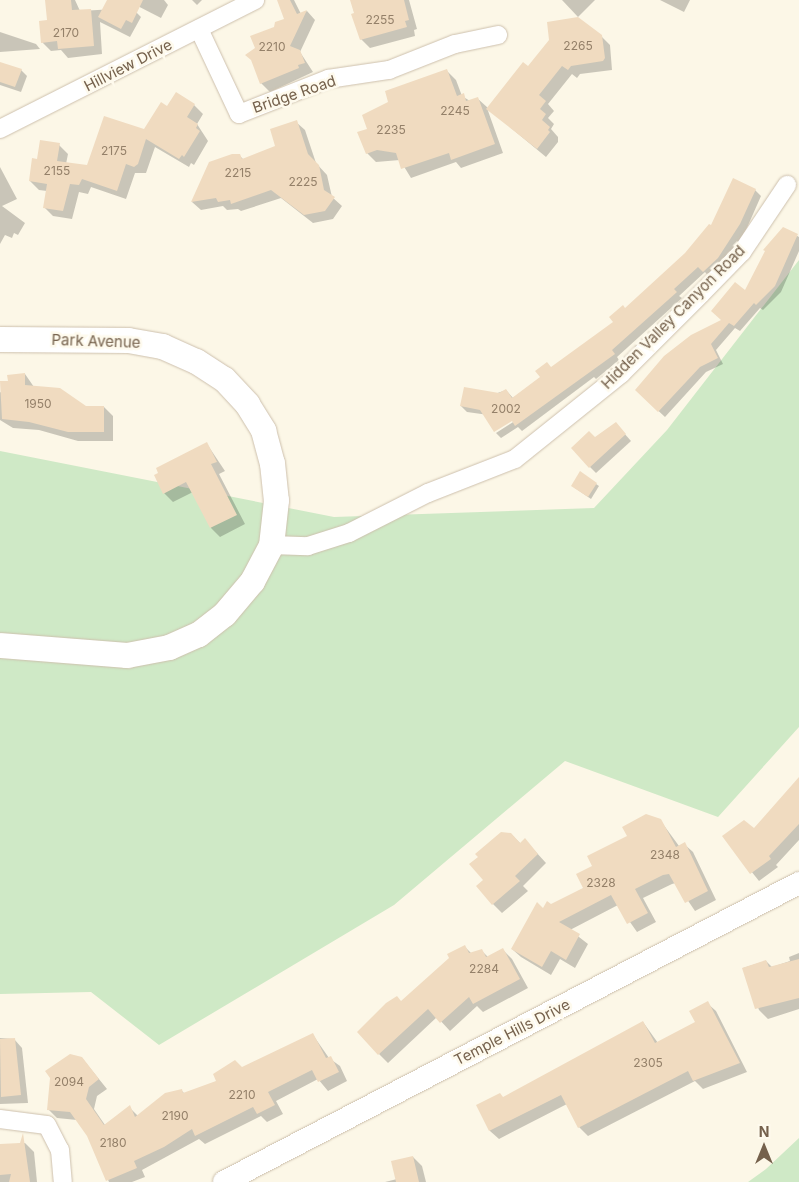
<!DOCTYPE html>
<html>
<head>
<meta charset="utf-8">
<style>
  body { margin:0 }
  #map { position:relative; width:799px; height:1182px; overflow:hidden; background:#fcf7e7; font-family:Inter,sans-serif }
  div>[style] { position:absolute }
  .green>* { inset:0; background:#cfe9c6 }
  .shadow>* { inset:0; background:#0003 }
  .building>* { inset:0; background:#f0dbc0 }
  .roads { filter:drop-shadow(0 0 1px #cdc0ad) drop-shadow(0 0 1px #cdc0ad) }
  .minor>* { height:18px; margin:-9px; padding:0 9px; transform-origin:9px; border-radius:9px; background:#fff }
  .tertiary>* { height:22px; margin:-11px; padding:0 11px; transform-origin:11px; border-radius:11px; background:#fff }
  .secondary>* { height:25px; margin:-12.5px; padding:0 12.5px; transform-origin:12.5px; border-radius:12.5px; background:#fff }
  span { translate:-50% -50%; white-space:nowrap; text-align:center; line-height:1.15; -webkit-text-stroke:5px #fefaed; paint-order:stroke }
  .number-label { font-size:12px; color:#948069 }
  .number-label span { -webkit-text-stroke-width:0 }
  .street-label { font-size:15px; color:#75614c }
  .north { position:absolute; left:739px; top:1122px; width:50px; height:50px; -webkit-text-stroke:4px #fefaed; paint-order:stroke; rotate:0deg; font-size:14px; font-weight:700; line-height:20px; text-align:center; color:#75614c }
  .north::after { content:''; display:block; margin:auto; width:18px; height:22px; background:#75614c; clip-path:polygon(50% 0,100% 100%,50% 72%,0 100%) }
</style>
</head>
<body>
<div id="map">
  <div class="green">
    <div style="clip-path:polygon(799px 260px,799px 727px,718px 817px,565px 761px,394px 905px,159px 1045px,91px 992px,0 994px,0 451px,334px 517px,594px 508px,667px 430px)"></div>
    <div style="clip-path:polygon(799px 1138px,799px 1182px,748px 1182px,766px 1169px)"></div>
  </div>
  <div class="shadow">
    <div style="clip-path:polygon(47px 0,75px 0,80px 11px,132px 8px,141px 17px,130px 37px,100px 22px,102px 54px,68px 58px,61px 50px,51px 51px,42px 42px,48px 21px)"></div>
    <div style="clip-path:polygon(126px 0,164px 0,168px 5px,161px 18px)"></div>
    <div style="clip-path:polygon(192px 0,202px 0,197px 5px)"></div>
    <div style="clip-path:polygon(279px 0,294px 0,301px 14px,307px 11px,315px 20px,300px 52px,313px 72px,270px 92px,261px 83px,256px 48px,285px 19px)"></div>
    <div style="clip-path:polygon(351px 0,409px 0,417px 29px,414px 30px,415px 36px,370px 48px,361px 39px)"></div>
    <div style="clip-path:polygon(562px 0,595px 0,578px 17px)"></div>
    <div style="clip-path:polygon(660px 0,690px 0,684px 12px)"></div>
    <div style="clip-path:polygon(0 32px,36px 44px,40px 49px,0 52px)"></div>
    <div style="clip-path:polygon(601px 36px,610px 45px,612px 70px,580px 74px,577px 78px,572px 74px,548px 104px,554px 111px,548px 118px,554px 124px,551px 129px,558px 137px,558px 142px,546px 157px,487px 108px,503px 153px,461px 168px,456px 162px,411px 178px,400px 160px,376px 162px,367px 153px,368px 130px,447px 71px,456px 80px,462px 96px,470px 101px,477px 98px,488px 108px,529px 68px)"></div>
    <div style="clip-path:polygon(0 64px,21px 70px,27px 76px,21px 92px,0 85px)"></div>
    <div style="clip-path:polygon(194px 105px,203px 114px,197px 124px,208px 141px,194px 165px,191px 163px,189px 167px,155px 147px,146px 173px,135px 173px,126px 199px,91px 187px,88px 194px,79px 192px,72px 219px,53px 216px,44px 207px,47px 191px,39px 190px,30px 181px,38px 160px,59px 145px,68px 154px,66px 164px,88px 167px,145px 130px,168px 108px)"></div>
    <div style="clip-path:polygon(296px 122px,305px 130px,316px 163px,327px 175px,332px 197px,342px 206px,333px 219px,313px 223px,281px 198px,241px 211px,238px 209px,227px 210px,223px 206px,201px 210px,192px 202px,210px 163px,239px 155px,244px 160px,277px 147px)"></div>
    <div style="clip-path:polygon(0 167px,17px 199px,2px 206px,25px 223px,18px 235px,14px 233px,12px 238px,5px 235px,0 244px)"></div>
    <div style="clip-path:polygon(755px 190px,761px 196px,746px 230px,724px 264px,709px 277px,705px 272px,679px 296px,682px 298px,617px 357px,619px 360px,596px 379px,594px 377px,522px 431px,518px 427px,501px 438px,496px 433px,518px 419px,467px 412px,461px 406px,506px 390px,513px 398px,615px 322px)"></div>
    <div style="clip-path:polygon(783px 228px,799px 237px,799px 251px,781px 292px,763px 310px,760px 308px,740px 331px,735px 328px,716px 350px,723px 364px,706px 372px,665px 417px,636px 390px,723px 320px,746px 292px)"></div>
    <div style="clip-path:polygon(25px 374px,34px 387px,85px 407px,104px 407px,113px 416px,113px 441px,78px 441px,39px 430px,13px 428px,0 420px,0 392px,4px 394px,9px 382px)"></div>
    <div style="clip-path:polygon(616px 424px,631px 441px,596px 473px,590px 467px,595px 439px)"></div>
    <div style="clip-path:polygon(207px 444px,225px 471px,219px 474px,245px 524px,220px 537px,211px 528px,193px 492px,173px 502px,164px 493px)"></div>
    <div style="clip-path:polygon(596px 484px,599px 486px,591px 499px,575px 488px)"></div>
    <div style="clip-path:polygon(799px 787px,799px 840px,776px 865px,778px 867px,759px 881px,723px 836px,754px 830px)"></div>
    <div style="clip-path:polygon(660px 820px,679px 846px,684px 844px,693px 852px,716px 900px,695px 911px,676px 883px,672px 884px,643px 898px,656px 922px,637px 932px,618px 905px,570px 930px,588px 944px,575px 968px,560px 959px,551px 975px,521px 957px,512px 949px,543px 910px,584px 888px,593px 866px)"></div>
    <div style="clip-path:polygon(511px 834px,521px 844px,525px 840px,546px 863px,523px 886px,528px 891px,502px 913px,493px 904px,480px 857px)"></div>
    <div style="clip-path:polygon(464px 946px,472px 954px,482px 951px,488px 957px,503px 950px,512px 959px,528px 988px,483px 1012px,477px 1006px,450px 1031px,437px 1017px,388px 1063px,379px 1054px,401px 1003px)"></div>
    <div style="clip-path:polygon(799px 953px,799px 1009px,768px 1019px,759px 1010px,743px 968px,766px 961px,772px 967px,790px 961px,789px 957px)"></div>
    <div style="clip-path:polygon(707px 1003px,716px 1011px,747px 1072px,703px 1089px,695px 1081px,588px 1136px,579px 1127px,567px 1104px,499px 1139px,490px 1131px,478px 1106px,504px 1098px,643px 1022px,658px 1043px,697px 1023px)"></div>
    <div style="clip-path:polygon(313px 1035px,329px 1058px,340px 1066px,347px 1081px,328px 1091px,318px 1079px,276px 1101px,283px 1114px,267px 1122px,261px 1116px,205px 1144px,199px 1139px,142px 1170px,145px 1177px,132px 1182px,109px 1182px,88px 1135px,77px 1120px,57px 1118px,48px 1109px,82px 1058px,107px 1089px,97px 1096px,94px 1109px,105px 1125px,129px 1107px,138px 1116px,182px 1091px,185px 1094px,218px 1081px)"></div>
    <div style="clip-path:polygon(0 1038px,14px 1039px,22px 1048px,28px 1103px,0 1104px)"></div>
    <div style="clip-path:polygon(25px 1143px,34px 1152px,37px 1182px,0 1182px,0 1146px)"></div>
    <div style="clip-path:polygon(413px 1157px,422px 1166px,426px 1182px,385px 1182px,397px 1179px)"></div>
  </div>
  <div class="building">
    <div style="clip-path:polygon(45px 0,71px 0,72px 10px,91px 9px,94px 46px,58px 49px,57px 41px,41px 43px,39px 21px,47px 20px)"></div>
    <div style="clip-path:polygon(107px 0,143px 0,132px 23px,126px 20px,121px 29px,98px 17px)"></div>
    <div style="clip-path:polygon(277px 0,290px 0,297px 14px,307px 10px,290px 46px,300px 50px,305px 63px,298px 65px,299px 68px,260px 84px,251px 60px,245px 55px,255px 48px,250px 36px,274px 27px,275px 22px,284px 19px)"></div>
    <div style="clip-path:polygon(350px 0,404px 0,409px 20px,405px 21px,407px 27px,360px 40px,351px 14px,354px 13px)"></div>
    <div style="clip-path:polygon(578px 17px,602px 35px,605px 58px,603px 61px,571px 66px,568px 70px,562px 66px,539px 95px,546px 101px,540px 109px,546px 114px,542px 120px,550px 127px,548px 130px,550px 132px,537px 149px,486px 109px,523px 62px,528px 66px,549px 40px,547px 22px)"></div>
    <div style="clip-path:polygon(0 62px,22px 69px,15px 87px,0 82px)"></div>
    <div style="clip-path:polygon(447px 69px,457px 96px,464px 93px,466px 101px,478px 97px,495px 144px,451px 160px,449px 153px,401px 169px,396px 153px,377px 150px,366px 154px,357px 132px,367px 129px,362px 115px,388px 102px,385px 91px)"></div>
    <div style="clip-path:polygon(176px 92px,195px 104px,187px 117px,198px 124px,196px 128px,200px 131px,184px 157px,182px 155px,179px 159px,146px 139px,138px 164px,134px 167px,126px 164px,117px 191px,82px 179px,79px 185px,70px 184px,63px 211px,43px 208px,47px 184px,29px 181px,32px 158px,37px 159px,40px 140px,60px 143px,57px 161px,87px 165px,104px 116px,144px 129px,161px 102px,167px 106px)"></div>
    <div style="clip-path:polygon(297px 120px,308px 154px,319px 165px,324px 190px,335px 197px,325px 211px,304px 215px,271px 190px,231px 204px,230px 200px,218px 202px,216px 198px,191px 202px,209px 162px,232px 154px,240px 154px,242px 159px,275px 146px,270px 129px)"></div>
    <div style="clip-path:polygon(733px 178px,756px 189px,740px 224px,718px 258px,703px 272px,698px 267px,674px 289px,677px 292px,612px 350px,615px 354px,515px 426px,512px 421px,494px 432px,480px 410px,460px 406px,464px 387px,499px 393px,506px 389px,512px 398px,540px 377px,535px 371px,547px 362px,551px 367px,613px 322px,609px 317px,623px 305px,625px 308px,685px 253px,709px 224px,711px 225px)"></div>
    <div style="clip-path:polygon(783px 227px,798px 234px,775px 286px,756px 305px,754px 303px,734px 326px,729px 323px,711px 344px,718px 358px,700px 367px,658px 412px,635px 390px,664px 356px,691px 335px,721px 320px,711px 311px,735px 282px,745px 290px,765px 251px,763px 250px)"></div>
    <div style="clip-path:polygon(25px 373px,25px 385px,60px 388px,86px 406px,104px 406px,104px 432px,68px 432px,29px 422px,2px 419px,0 381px,8px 381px,7px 375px)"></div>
    <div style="clip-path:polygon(616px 422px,626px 434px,589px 468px,571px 448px,589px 431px,595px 437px)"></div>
    <div style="clip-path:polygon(207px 442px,217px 462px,211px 464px,237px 515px,210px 528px,186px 482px,163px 494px,154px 475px,158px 473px,156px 468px)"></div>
    <div style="clip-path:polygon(580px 471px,597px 483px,588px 497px,571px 486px)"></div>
    <div style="clip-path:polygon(799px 777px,799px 824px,769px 856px,771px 859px,750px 874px,722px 836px,744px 820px,754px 828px)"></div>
    <div style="clip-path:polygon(646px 814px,661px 819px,676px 847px,685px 842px,708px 891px,685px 903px,669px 874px,663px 875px,635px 889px,648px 913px,627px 924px,611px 895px,559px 922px,580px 934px,566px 960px,551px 951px,542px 967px,511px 949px,537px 902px,543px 908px,547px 901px,551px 904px,583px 888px,576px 874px,592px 866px,587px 856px,627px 836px,622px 827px)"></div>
    <div style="clip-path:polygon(501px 832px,511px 833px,520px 843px,525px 838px,538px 854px,515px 876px,520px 881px,492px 905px,476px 886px,483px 880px,469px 864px,478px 857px,475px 854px)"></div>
    <div style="clip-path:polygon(465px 945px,469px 953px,482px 949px,486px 957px,503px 948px,520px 979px,473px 1004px,469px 997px,440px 1023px,428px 1009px,378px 1055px,357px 1032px,386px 1003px,397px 996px,401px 1001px,449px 958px,447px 954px)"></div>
    <div style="clip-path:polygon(799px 959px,799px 998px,755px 1009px,742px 968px,766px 960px,769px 967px)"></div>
    <div style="clip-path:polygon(708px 1001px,740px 1063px,693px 1081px,688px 1071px,578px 1128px,561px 1095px,489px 1131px,476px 1105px,500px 1093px,503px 1097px,643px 1021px,655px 1043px,695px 1022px,689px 1011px)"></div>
    <div style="clip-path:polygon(313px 1033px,326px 1058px,331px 1056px,339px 1072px,318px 1082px,312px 1070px,268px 1092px,275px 1105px,257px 1114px,253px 1107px,195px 1136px,192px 1129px,164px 1147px,134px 1161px,137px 1168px,106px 1181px,87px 1136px,70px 1112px,47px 1110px,50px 1078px,45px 1071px,70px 1054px,82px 1057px,99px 1079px,89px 1087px,86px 1099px,104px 1125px,130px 1105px,135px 1117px,165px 1093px,182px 1089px,183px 1093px,216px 1081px,213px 1074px,235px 1060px,242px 1067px)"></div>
    <div style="clip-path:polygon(15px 1038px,21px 1095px,1px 1097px,0 1039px)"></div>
    <div style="clip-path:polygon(23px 1133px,30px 1182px,9px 1182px,11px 1174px,0 1175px,0 1144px,20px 1143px)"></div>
    <div style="clip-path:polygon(413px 1156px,419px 1182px,396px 1182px,391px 1161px)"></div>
  </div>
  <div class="roads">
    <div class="minor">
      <div style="left:199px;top:29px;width:94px;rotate:64.8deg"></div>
      <div style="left:239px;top:114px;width:96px;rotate:-21.5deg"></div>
      <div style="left:328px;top:79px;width:62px;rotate:-8.4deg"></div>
      <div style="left:389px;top:70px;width:71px;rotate:-21.5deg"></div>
      <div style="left:455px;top:44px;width:44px;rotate:-11.8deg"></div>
      <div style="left:0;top:129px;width:286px;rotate:-26.8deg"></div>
      <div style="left:271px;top:545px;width:37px;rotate:2deg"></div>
      <div style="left:308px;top:546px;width:43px;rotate:-17.6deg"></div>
      <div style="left:349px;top:533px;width:89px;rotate:-26.9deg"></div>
      <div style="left:428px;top:493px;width:93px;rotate:-21.3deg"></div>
      <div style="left:515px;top:459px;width:136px;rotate:-38.7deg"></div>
      <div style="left:621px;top:374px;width:113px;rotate:-45deg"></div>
      <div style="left:701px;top:294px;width:59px;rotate:-45.7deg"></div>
      <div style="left:742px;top:252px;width:81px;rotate:-56.1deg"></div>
      <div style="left:0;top:1119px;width:47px;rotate:7.3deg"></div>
      <div style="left:47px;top:1125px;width:28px;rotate:63deg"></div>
      <div style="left:60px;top:1150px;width:32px;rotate:85deg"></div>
    </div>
    <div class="tertiary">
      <div style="left:224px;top:1182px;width:648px;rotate:-27.47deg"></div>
    </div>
    <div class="secondary">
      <div style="left:0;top:339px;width:128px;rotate:0.4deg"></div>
      <div style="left:128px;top:340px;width:35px;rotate:10deg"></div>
      <div style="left:162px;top:346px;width:37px;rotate:24deg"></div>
      <div style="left:196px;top:361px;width:33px;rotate:33deg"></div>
      <div style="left:224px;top:379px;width:34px;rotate:47deg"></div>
      <div style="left:247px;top:404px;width:31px;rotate:58deg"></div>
      <div style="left:263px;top:430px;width:34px;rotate:75deg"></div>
      <div style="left:272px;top:463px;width:37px;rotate:84deg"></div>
      <div style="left:276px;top:500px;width:45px;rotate:96.3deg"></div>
      <div style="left:271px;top:545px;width:41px;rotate:117.8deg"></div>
      <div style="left:252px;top:581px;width:43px;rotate:130.3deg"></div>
      <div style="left:224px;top:614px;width:33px;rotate:142deg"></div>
      <div style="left:198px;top:634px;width:32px;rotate:156deg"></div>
      <div style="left:169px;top:647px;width:43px;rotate:169.2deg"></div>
      <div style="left:127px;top:655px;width:127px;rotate:-175.5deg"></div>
    </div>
  </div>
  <div class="number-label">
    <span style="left:380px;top:20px">2255</span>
    <span style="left:66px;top:33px">2170</span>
    <span style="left:578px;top:46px">2265</span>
    <span style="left:272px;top:47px">2210</span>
    <span style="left:455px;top:111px">2245</span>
    <span style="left:391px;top:130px">2235</span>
    <span style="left:114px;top:151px">2175</span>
    <span style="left:57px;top:171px">2155</span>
    <span style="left:238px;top:173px">2215</span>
    <span style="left:303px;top:182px">2225</span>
    <span style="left:38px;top:404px">1950</span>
    <span style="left:506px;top:409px">2002</span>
    <span style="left:665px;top:855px">2348</span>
    <span style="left:601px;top:883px">2328</span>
    <span style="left:484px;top:969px">2284</span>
    <span style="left:648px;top:1063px">2305</span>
    <span style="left:69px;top:1082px">2094</span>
    <span style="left:242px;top:1095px">2210</span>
    <span style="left:175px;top:1116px">2190</span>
    <span style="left:113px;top:1143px">2180</span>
  </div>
  <div class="street-label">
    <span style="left:128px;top:65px;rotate:-27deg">Hillview Drive</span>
    <span style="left:294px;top:94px;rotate:-19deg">Bridge Road</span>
    <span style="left:673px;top:317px;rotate:-45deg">Hidden Valley Canyon Road</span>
    <span style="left:96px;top:341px;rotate:2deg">Park Avenue</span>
    <span style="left:512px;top:1032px;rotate:-27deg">Temple Hills Drive</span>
  </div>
  <div class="north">N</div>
</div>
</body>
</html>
